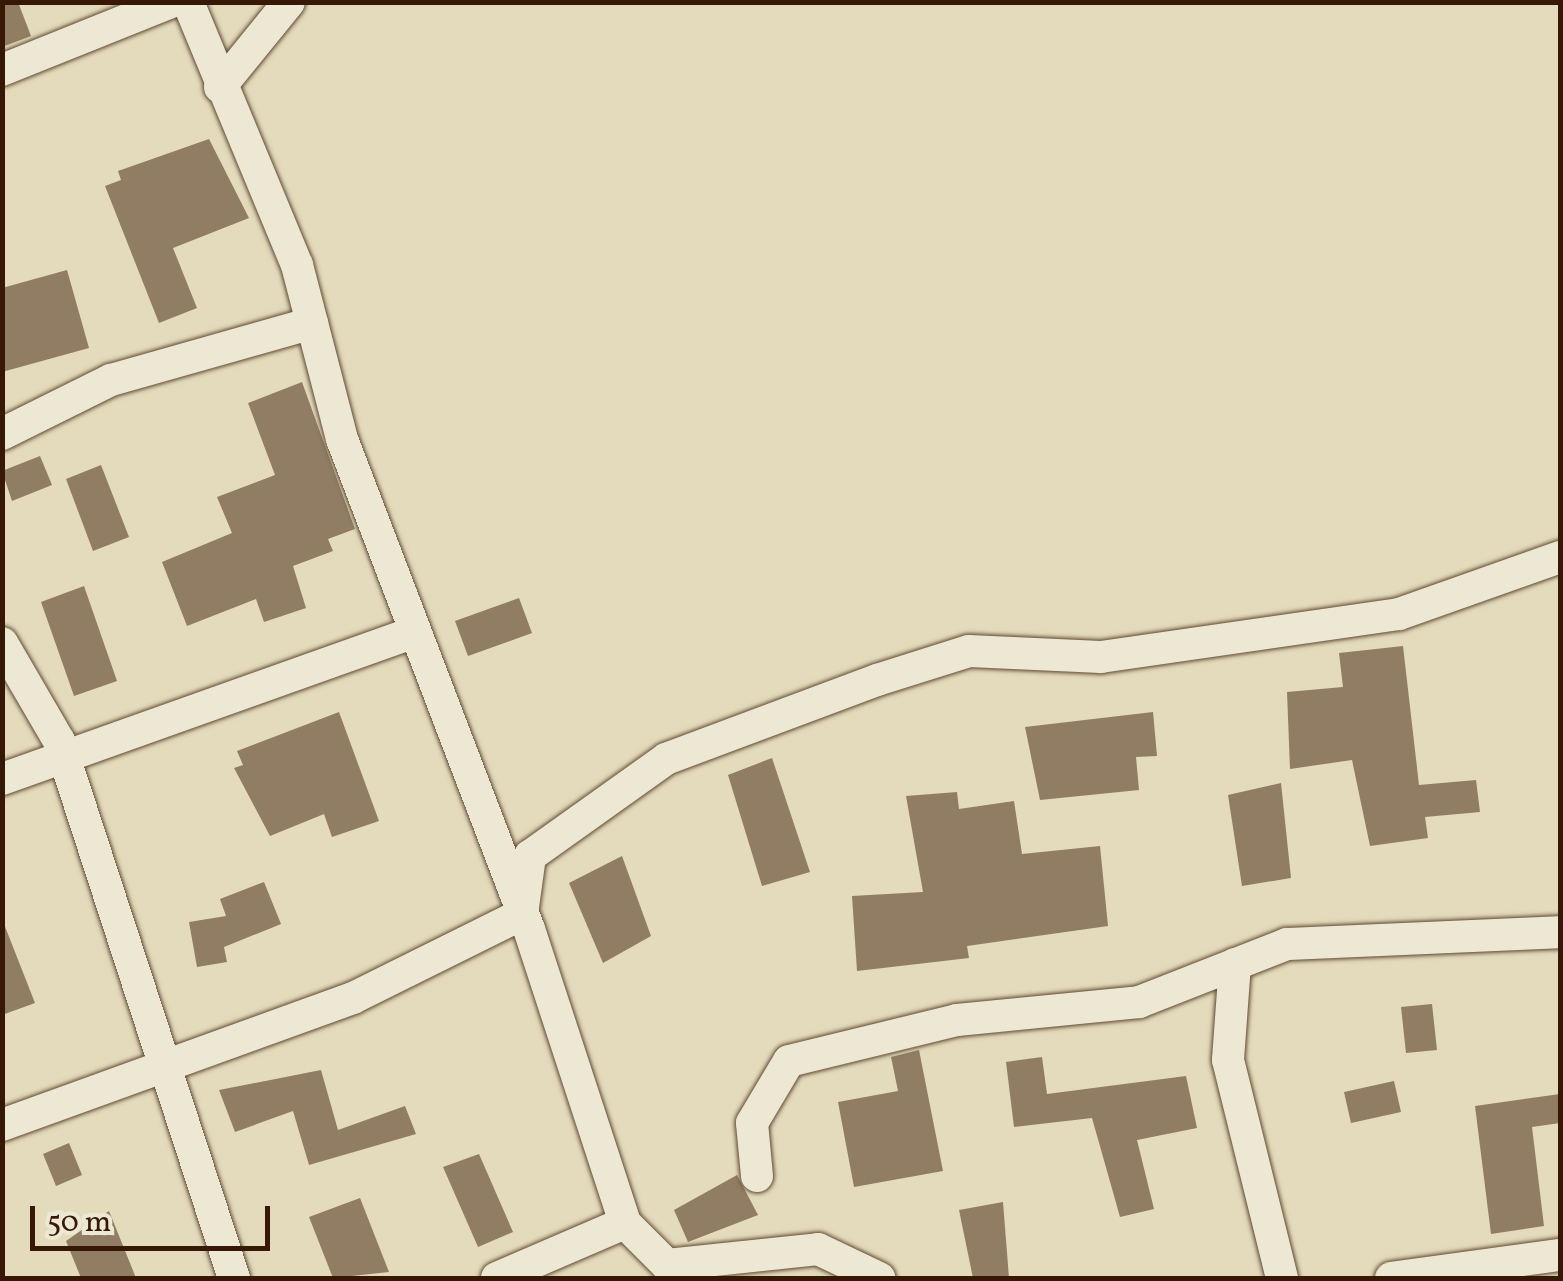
<!DOCTYPE html>
<html>
<head>
<meta charset="utf-8">
<style>
  body { margin:0 }
  #map { position:relative; width:1563px; height:1281px; overflow:hidden; background:#e3dbbb; font-family:Vollkorn,serif }
  div>[style] { position:absolute }
  .building>* { inset:0; background:#907d64 }
  .roads { filter:drop-shadow(0 0 2px #624933) drop-shadow(0 0 2px #624933) }
  .minor>* { height:32px; margin:-16px; padding:0 16px; transform-origin:16px; border-radius:16px; background:#ede8d3 }
  span { translate:-50% -50%; white-space:nowrap; text-align:center; line-height:1.15; -webkit-text-stroke:10px #ede8d3; paint-order:stroke }
  .frame { position:absolute; inset:0; border:5px solid #371806; pointer-events:none }
  .scale { position:absolute; left:30px; top:1206px; width:240px; height:45px; box-sizing:border-box; border:5px solid #371806; border-top:0; padding-left:12px; font-size:30px; line-height:35px; white-space:nowrap; color:#371806; -webkit-text-stroke:8px #ede8d3; paint-order:stroke }
</style>
</head>
<body>
<div id="map">
  <div class="building">
    <div style="clip-path:polygon(2px 2px,18px 2px,31px 36px,2px 47px)"></div>
    <div style="clip-path:polygon(209px 139px,249px 218px,173px 248px,197px 308px,159px 323px,105px 186px,121px 180px,118px 171px)"></div>
    <div style="clip-path:polygon(67px 270px,89px 348px,2px 372px,2px 288px)"></div>
    <div style="clip-path:polygon(302px 382px,355px 529px,328px 539px,333px 551px,293px 566px,306px 608px,264px 622px,256px 599px,187px 626px,162px 562px,232px 533px,217px 497px,275px 475px,248px 403px)"></div>
    <div style="clip-path:polygon(40px 456px,52px 485px,12px 501px,2px 471px)"></div>
    <div style="clip-path:polygon(101px 465px,129px 537px,93px 551px,66px 479px)"></div>
    <div style="clip-path:polygon(84px 586px,117px 681px,74px 696px,41px 602px)"></div>
    <div style="clip-path:polygon(519px 598px,532px 633px,468px 656px,455px 621px)"></div>
    <div style="clip-path:polygon(1403px 646px,1419px 785px,1476px 780px,1480px 812px,1425px 817px,1428px 838px,1370px 846px,1352px 760px,1290px 769px,1287px 692px,1343px 687px,1339px 653px)"></div>
    <div style="clip-path:polygon(339px 712px,379px 821px,332px 837px,324px 814px,270px 836px,234px 768px,243px 765px,237px 751px)"></div>
    <div style="clip-path:polygon(1153px 712px,1157px 756px,1136px 757px,1139px 790px,1040px 800px,1025px 727px)"></div>
    <div style="clip-path:polygon(772px 758px,810px 872px,762px 886px,728px 775px)"></div>
    <div style="clip-path:polygon(1281px 783px,1291px 878px,1242px 886px,1228px 795px)"></div>
    <div style="clip-path:polygon(957px 792px,959px 809px,1014px 801px,1022px 854px,1100px 846px,1108px 926px,967px 946px,969px 958px,857px 971px,852px 896px,923px 892px,906px 796px)"></div>
    <div style="clip-path:polygon(622px 856px,651px 936px,603px 963px,569px 883px)"></div>
    <div style="clip-path:polygon(264px 882px,281px 924px,224px 947px,227px 962px,197px 967px,189px 922px,226px 916px,220px 899px)"></div>
    <div style="clip-path:polygon(4px 924px,35px 1003px,2px 1015px,2px 925px)"></div>
    <div style="clip-path:polygon(1432px 1004px,1437px 1050px,1406px 1053px,1401px 1007px)"></div>
    <div style="clip-path:polygon(919px 1050px,943px 1171px,854px 1187px,838px 1102px,898px 1091px,891px 1057px)"></div>
    <div style="clip-path:polygon(1042px 1057px,1047px 1094px,1186px 1076px,1197px 1128px,1137px 1140px,1154px 1209px,1120px 1217px,1092px 1118px,1014px 1127px,1006px 1062px)"></div>
    <div style="clip-path:polygon(321px 1070px,338px 1130px,405px 1106px,416px 1134px,309px 1165px,293px 1111px,235px 1132px,219px 1090px)"></div>
    <div style="clip-path:polygon(1394px 1081px,1401px 1112px,1351px 1123px,1344px 1092px)"></div>
    <div style="clip-path:polygon(1560px 1094px,1560px 1123px,1532px 1127px,1544px 1226px,1491px 1234px,1475px 1106px)"></div>
    <div style="clip-path:polygon(69px 1143px,82px 1175px,56px 1186px,43px 1154px)"></div>
    <div style="clip-path:polygon(479px 1154px,513px 1232px,478px 1247px,443px 1167px)"></div>
    <div style="clip-path:polygon(737px 1175px,758px 1215px,688px 1242px,674px 1210px)"></div>
    <div style="clip-path:polygon(360px 1198px,389px 1272px,333px 1278px,309px 1217px)"></div>
    <div style="clip-path:polygon(1003px 1202px,1009px 1278px,973px 1278px,959px 1210px)"></div>
    <div style="clip-path:polygon(109px 1211px,136px 1278px,81px 1278px,66px 1241px)"></div>
  </div>
  <div class="roads">
    <div class="minor">
      <div style="left:188px;top:2px;width:285px;rotate:67.5deg"></div>
      <div style="left:297px;top:265px;width:180px;rotate:75.5deg"></div>
      <div style="left:342px;top:439px;width:524px;rotate:69.11deg"></div>
      <div style="left:529px;top:929px;width:309px;rotate:71.9deg"></div>
      <div style="left:2px;top:70px;width:182px;rotate:-21.9deg"></div>
      <div style="left:220px;top:87px;width:109px;rotate:-50.9deg"></div>
      <div style="left:2px;top:434px;width:122px;rotate:-26.4deg"></div>
      <div style="left:111px;top:380px;width:209px;rotate:-15.8deg"></div>
      <div style="left:2px;top:643px;width:113px;rotate:59.8deg"></div>
      <div style="left:59px;top:741px;width:565px;rotate:71.95deg"></div>
      <div style="left:2px;top:779px;width:435px;rotate:-19.6deg"></div>
      <div style="left:1235px;top:964px;width:96px;rotate:94.2deg"></div>
      <div style="left:1228px;top:1060px;width:225px;rotate:76.1deg"></div>
      <div style="left:2px;top:1125px;width:373px;rotate:-19.9deg"></div>
      <div style="left:353px;top:998px;width:189px;rotate:-26.4deg"></div>
      <div style="left:522px;top:914px;width:59px;rotate:-82.1deg"></div>
      <div style="left:530px;top:856px;width:167px;rotate:-35.5deg"></div>
      <div style="left:666px;top:759px;width:225px;rotate:-20.5deg"></div>
      <div style="left:877px;top:680px;width:96px;rotate:-17.5deg"></div>
      <div style="left:969px;top:651px;width:132px;rotate:2.6deg"></div>
      <div style="left:1101px;top:657px;width:301px;rotate:-8.2deg"></div>
      <div style="left:1399px;top:614px;width:171px;rotate:-19.5deg"></div>
      <div style="left:757px;top:1176px;width:53px;rotate:-95.4deg"></div>
      <div style="left:752px;top:1123px;width:72px;rotate:-59.2deg"></div>
      <div style="left:789px;top:1061px;width:173px;rotate:-13.7deg"></div>
      <div style="left:957px;top:1020px;width:183px;rotate:-5.6deg"></div>
      <div style="left:1139px;top:1002px;width:159px;rotate:-21.4deg"></div>
      <div style="left:1287px;top:944px;width:273px;rotate:-2.5deg"></div>
      <div style="left:497px;top:1278px;width:139px;rotate:-23.3deg"></div>
      <div style="left:625px;top:1223px;width:59px;rotate:45deg"></div>
      <div style="left:667px;top:1265px;width:152px;rotate:-6deg"></div>
      <div style="left:818px;top:1249px;width:68px;rotate:25.4deg"></div>
      <div style="left:1391px;top:1278px;width:171px;rotate:-7.8deg"></div>
    </div>
  </div>
  <div class="frame"></div>
  <div class="scale">50 m</div>
</div>
</body>
</html>
